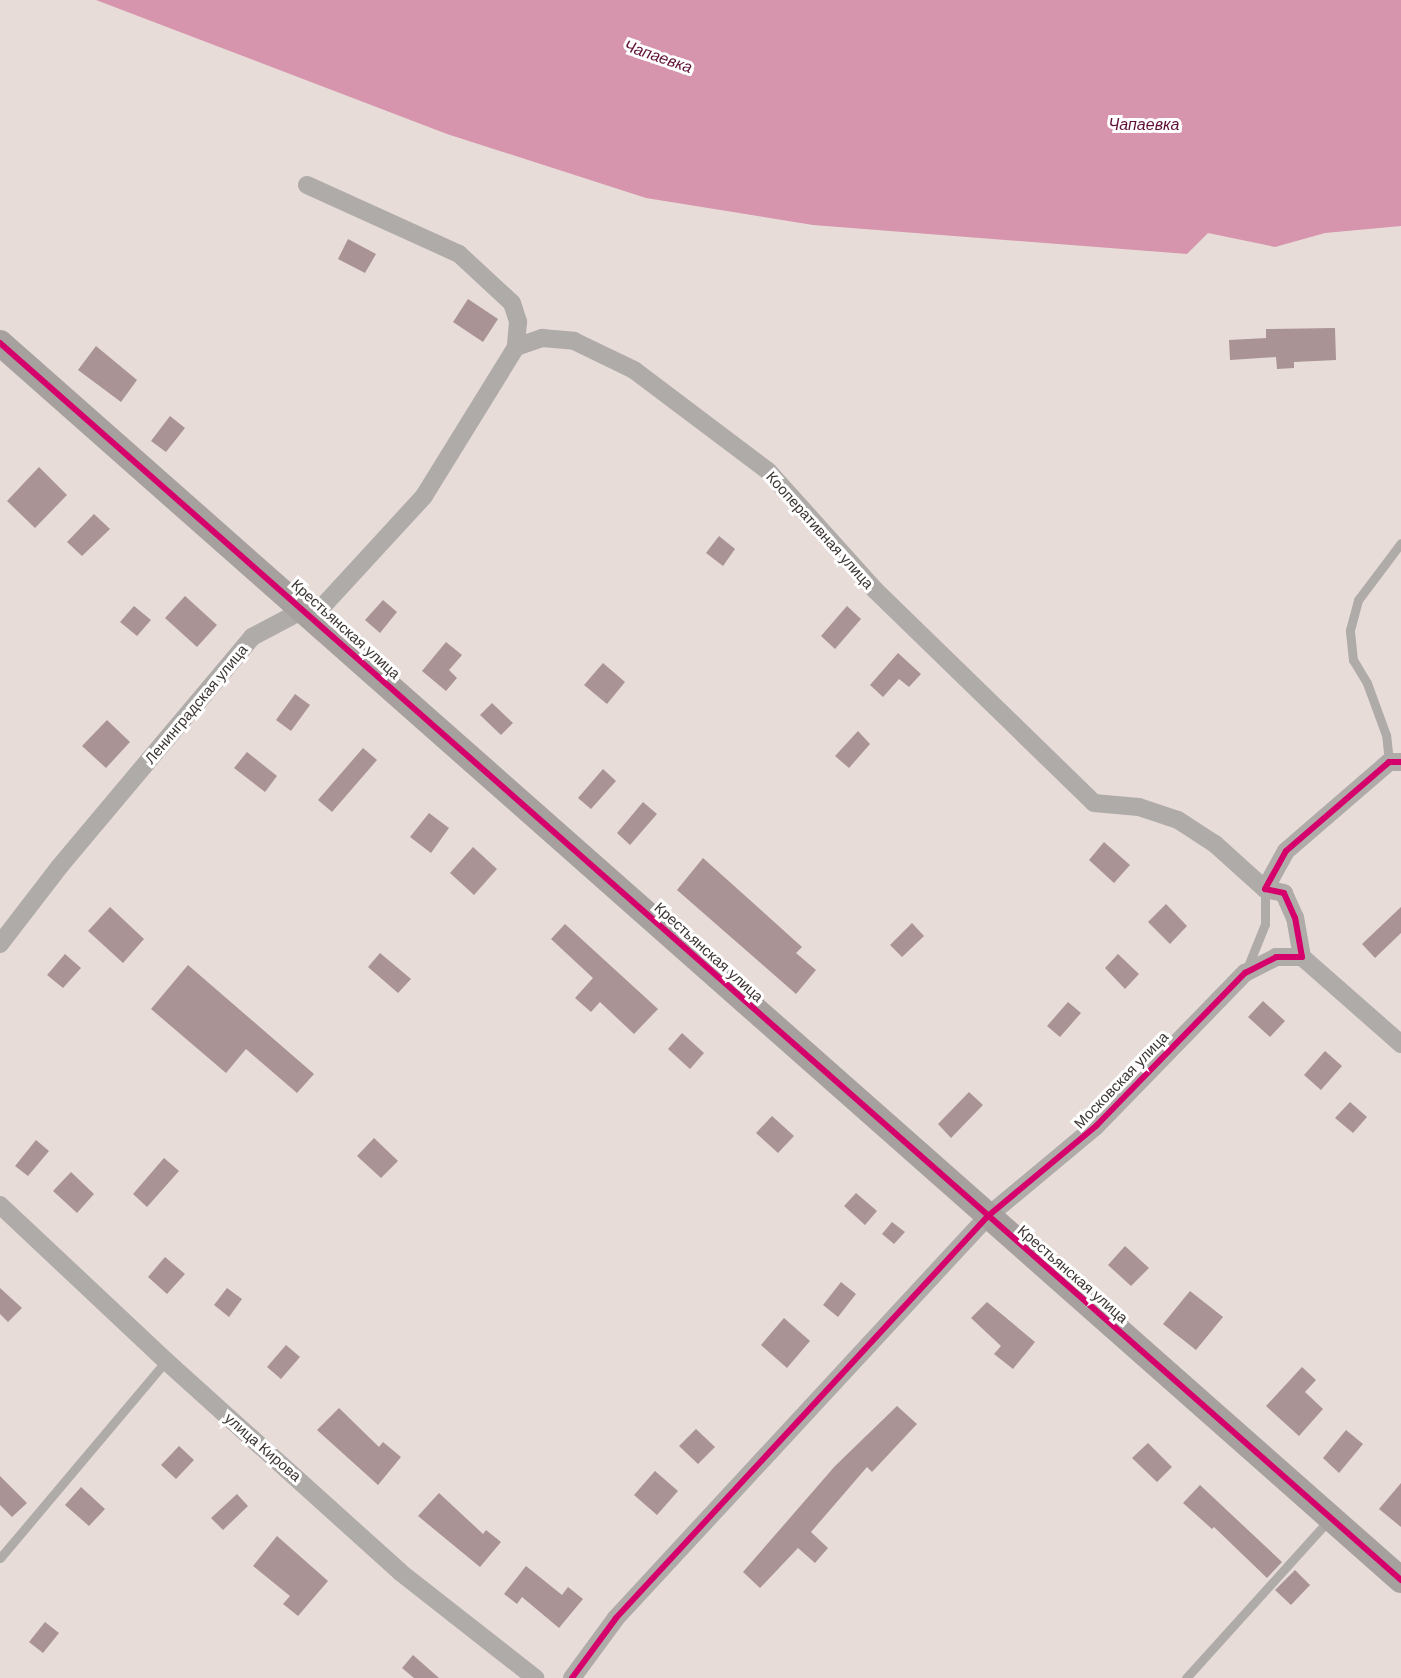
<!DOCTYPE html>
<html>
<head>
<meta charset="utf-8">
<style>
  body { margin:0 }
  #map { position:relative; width:1401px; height:1678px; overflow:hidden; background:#e8dcd9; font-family:Helvetica,sans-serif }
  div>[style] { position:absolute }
  .water>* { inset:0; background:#d695ac }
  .building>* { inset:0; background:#a99394 }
  .lane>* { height:9px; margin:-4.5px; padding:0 4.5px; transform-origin:4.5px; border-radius:4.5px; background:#afaba9 }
  .street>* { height:18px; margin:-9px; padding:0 9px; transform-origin:9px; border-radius:9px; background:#afaba9 }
  .secondary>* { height:26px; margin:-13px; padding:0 13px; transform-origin:13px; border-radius:13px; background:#a6a19f }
  .cycleway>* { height:6px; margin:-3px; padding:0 3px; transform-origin:3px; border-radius:3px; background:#d6006c }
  span { translate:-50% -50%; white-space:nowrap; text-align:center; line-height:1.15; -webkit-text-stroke:6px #fff; paint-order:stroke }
  .street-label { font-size:15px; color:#3d3533 }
  .water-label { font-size:16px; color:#611137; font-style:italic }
</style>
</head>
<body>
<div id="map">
  <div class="water">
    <div style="clip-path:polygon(96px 0,1401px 0,1401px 226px,1325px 233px,1275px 247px,1208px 233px,1187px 254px,813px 225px,646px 198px,447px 134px)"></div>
  </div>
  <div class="building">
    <div style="clip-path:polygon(348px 239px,376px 254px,365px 273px,338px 259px)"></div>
    <div style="clip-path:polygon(468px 299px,498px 319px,483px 342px,453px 322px)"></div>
    <div style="clip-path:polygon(1335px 328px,1336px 360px,1294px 362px,1294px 368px,1277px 369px,1276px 357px,1230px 360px,1229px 340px,1266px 338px,1266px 329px)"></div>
    <div style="clip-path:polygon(96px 346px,137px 380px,121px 402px,78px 370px)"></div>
    <div style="clip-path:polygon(170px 416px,185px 428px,166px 452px,151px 441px)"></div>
    <div style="clip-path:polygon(39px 467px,67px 495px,35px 528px,7px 501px)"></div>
    <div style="clip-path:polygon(94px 514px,110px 529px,82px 556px,67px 542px)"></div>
    <div style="clip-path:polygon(719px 536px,735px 549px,723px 566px,706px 553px)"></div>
    <div style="clip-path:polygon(185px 596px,217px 625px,197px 647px,165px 618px)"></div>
    <div style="clip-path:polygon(383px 600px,397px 612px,380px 633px,365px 620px)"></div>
    <div style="clip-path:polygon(134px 606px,151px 620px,137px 636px,120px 622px)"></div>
    <div style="clip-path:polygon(847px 606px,861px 619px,835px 649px,821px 636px)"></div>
    <div style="clip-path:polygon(446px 642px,462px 655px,449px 670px,457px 678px,446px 691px,422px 671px)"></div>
    <div style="clip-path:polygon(898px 653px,921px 674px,909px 687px,899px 679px,883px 697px,870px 685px)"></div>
    <div style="clip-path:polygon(603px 663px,625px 682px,607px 704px,584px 685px)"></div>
    <div style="clip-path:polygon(295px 694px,310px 705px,291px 731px,276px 720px)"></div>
    <div style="clip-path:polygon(492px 703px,513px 723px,501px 735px,480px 715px)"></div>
    <div style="clip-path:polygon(107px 720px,130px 742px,106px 768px,82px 746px)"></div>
    <div style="clip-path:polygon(858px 731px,870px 744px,849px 768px,835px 756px)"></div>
    <div style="clip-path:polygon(363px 748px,377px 760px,332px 812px,318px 800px)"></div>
    <div style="clip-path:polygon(247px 752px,277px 776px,265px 792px,234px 768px)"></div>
    <div style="clip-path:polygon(603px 769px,616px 781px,591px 809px,578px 798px)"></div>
    <div style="clip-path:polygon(643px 802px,657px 814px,630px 845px,617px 833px)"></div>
    <div style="clip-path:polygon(429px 813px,449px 828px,431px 853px,410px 837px)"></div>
    <div style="clip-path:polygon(1104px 842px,1130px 865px,1114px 883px,1089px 860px)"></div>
    <div style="clip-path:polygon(473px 847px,497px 869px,474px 895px,450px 873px)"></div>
    <div style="clip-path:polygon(703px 858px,802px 947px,796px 953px,816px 970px,796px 994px,677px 890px)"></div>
    <div style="clip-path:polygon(1166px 904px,1187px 926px,1170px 944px,1148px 922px)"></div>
    <div style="clip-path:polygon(110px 907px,144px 939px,123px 963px,88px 931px)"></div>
    <div style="clip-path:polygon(1401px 907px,1401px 933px,1375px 958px,1362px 944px)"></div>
    <div style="clip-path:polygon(912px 923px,924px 936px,902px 957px,890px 945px)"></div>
    <div style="clip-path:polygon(565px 924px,658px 1009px,634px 1034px,600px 1002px,591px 1012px,575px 998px,593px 978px,551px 939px)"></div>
    <div style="clip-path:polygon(380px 953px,411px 979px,398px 993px,368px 967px)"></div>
    <div style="clip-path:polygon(65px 954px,81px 968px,63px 988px,47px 975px)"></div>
    <div style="clip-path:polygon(1118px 954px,1139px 974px,1125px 989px,1105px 968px)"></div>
    <div style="clip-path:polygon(188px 965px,314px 1074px,297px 1093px,246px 1049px,226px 1073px,151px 1009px)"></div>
    <div style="clip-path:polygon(1263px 1001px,1285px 1021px,1270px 1037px,1248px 1017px)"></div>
    <div style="clip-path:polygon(1068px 1002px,1081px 1013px,1060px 1037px,1047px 1026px)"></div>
    <div style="clip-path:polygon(682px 1033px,704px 1053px,690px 1069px,668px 1049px)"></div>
    <div style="clip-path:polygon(1325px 1051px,1342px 1066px,1321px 1090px,1304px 1075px)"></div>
    <div style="clip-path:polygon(969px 1092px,983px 1105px,951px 1138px,938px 1124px)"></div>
    <div style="clip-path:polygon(1350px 1102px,1367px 1117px,1353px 1133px,1335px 1118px)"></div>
    <div style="clip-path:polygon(772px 1116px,794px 1136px,778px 1153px,756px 1133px)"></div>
    <div style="clip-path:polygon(374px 1138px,398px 1161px,381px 1178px,357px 1156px)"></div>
    <div style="clip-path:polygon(36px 1140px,49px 1151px,28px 1176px,15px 1166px)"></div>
    <div style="clip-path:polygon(164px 1158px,179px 1171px,147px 1207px,133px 1194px)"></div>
    <div style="clip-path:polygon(71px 1172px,94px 1194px,77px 1213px,53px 1191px)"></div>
    <div style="clip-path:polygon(856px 1193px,877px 1211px,865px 1225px,844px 1206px)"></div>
    <div style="clip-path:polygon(892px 1222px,905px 1232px,894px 1244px,882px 1234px)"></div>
    <div style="clip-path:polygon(1125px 1246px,1149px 1268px,1131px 1286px,1108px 1265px)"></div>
    <div style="clip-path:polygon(165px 1257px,185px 1274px,167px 1294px,148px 1277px)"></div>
    <div style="clip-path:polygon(841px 1282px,856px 1294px,838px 1317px,823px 1305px)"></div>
    <div style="clip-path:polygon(0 1288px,22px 1308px,8px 1322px,0 1314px)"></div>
    <div style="clip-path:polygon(227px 1288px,242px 1299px,229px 1317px,214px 1305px)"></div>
    <div style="clip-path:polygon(1190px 1291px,1223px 1317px,1196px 1350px,1163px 1324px)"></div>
    <div style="clip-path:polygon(987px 1302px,1035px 1342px,1013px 1369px,994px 1354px,1001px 1346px,971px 1318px)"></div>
    <div style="clip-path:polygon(784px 1318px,810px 1341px,787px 1368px,761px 1345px)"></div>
    <div style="clip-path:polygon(286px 1345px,300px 1357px,281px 1379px,267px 1367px)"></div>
    <div style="clip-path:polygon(1302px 1367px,1316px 1380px,1305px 1392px,1323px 1409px,1299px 1436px,1266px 1406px)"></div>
    <div style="clip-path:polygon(897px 1406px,917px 1424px,872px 1472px,867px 1467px,811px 1532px,828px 1548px,815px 1563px,798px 1548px,760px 1588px,743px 1572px,835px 1466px)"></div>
    <div style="clip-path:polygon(339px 1408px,379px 1447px,383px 1442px,401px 1457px,378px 1485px,317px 1430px)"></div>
    <div style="clip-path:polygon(696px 1429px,715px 1447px,698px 1464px,679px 1446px)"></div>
    <div style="clip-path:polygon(1346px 1430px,1363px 1444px,1339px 1473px,1323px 1458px)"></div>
    <div style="clip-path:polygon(1148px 1443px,1172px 1467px,1157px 1482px,1132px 1458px)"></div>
    <div style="clip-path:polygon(179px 1446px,194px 1460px,176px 1479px,161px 1465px)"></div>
    <div style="clip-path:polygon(655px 1471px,678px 1491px,657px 1515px,634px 1495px)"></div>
    <div style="clip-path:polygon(0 1476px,27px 1503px,12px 1517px,0 1505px)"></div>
    <div style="clip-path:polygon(1401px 1483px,1401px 1527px,1379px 1509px)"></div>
    <div style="clip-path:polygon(1200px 1485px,1282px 1562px,1267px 1578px,1214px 1527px,1212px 1529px,1183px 1503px)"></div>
    <div style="clip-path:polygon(81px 1487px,105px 1509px,89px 1526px,65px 1505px)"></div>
    <div style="clip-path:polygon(439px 1493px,483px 1534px,486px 1530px,501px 1542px,480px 1567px,418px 1516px)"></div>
    <div style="clip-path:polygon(237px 1494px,248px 1506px,223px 1530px,211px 1518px)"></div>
    <div style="clip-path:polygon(277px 1536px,328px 1581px,298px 1616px,283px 1604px,290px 1596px,253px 1566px)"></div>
    <div style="clip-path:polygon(526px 1566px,562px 1595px,568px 1587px,583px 1599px,559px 1628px,522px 1597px,517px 1604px,504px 1594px)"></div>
    <div style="clip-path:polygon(1295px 1570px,1310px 1585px,1291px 1605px,1275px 1590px)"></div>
    <div style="clip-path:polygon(45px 1622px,59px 1633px,43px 1653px,29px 1642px)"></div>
    <div style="clip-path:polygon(413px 1655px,439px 1678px,414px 1678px,402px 1668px)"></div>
  </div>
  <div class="lane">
    <div style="left:1389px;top:762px;width:27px;rotate:-96deg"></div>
    <div style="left:1386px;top:735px;width:55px;rotate:-110.1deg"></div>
    <div style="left:1367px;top:683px;width:27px;rotate:-121deg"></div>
    <div style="left:1353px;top:660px;width:30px;rotate:-96deg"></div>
    <div style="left:1350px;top:630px;width:31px;rotate:-75deg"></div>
    <div style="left:1358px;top:600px;width:71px;rotate:-53deg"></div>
    <div style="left:1246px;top:971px;width:51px;rotate:-68deg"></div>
    <div style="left:1265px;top:924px;width:35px;rotate:-90deg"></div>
    <div style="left:0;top:1558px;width:258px;rotate:-49.9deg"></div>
    <div style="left:1186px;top:1678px;width:213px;rotate:-47.9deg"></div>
  </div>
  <div class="street">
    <div style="left:307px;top:185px;width:167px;rotate:24.4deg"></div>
    <div style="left:459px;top:254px;width:72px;rotate:42.8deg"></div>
    <div style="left:512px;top:303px;width:20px;rotate:72deg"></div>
    <div style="left:518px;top:322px;width:25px;rotate:95deg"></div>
    <div style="left:516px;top:347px;width:28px;rotate:-19deg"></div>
    <div style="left:542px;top:338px;width:32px;rotate:5deg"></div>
    <div style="left:574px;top:341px;width:67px;rotate:25.8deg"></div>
    <div style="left:634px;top:370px;width:168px;rotate:37deg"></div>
    <div style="left:768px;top:471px;width:160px;rotate:48deg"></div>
    <div style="left:875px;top:590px;width:305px;rotate:44.2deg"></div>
    <div style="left:1094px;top:803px;width:45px;rotate:5.1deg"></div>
    <div style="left:1139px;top:807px;width:41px;rotate:18.4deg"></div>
    <div style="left:1178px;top:820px;width:44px;rotate:33deg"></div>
    <div style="left:1215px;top:844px;width:67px;rotate:42deg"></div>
    <div style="left:0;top:944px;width:98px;rotate:-52.4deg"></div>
    <div style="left:60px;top:866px;width:299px;rotate:-50deg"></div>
    <div style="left:252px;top:637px;width:60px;rotate:-27.8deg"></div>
    <div style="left:305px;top:609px;width:18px;rotate:-9deg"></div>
    <div style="left:323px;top:606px;width:149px;rotate:-47.4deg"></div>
    <div style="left:424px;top:496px;width:175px;rotate:-58.3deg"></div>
    <div style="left:1302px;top:957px;width:132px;rotate:41.3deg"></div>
    <div style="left:0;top:1205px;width:228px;rotate:43.2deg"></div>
    <div style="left:166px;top:1361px;width:315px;rotate:42deg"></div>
    <div style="left:400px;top:1572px;width:172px;rotate:38.1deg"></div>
    <div style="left:572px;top:1678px;width:74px;rotate:-53.7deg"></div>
    <div style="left:616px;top:1618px;width:548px;rotate:-47.22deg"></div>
    <div style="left:988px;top:1216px;width:141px;rotate:-39.8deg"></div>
    <div style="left:1096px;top:1126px;width:214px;rotate:-45.8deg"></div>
    <div style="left:1245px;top:973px;width:35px;rotate:-27deg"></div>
    <div style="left:1276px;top:957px;width:26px"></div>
    <div style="left:1302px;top:957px;width:40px;rotate:-100deg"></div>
    <div style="left:1295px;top:918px;width:27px;rotate:-114deg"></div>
    <div style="left:1284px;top:893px;width:19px;rotate:-168deg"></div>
    <div style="left:1265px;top:889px;width:43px;rotate:-61.1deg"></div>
    <div style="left:1286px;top:851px;width:136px;rotate:-40.8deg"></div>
    <div style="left:1389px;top:762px;width:12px"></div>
  </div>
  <div class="secondary">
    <div style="left:0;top:343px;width:1869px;rotate:41.44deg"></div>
  </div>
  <div class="cycleway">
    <div style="left:0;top:343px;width:1869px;rotate:41.44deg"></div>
    <div style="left:572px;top:1678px;width:74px;rotate:-53.7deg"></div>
    <div style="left:616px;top:1618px;width:548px;rotate:-47.22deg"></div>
    <div style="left:988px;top:1216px;width:141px;rotate:-39.8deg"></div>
    <div style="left:1096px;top:1126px;width:214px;rotate:-45.8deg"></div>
    <div style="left:1245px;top:973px;width:35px;rotate:-27deg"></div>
    <div style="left:1276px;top:957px;width:26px"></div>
    <div style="left:1302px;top:957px;width:40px;rotate:-100deg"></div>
    <div style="left:1295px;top:918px;width:27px;rotate:-114deg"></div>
    <div style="left:1284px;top:893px;width:19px;rotate:-168deg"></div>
    <div style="left:1265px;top:889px;width:43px;rotate:-61.1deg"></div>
    <div style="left:1286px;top:851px;width:136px;rotate:-40.8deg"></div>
    <div style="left:1389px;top:762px;width:12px"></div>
  </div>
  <div class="street-label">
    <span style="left:820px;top:530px;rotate:48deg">Кооперативная улица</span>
    <span style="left:346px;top:629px;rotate:42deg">Крестьянская улица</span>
    <span style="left:196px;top:704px;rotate:-50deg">Ленинградская улица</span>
    <span style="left:709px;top:952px;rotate:42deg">Крестьянская улица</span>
    <span style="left:1121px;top:1080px;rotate:-46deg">Московская улица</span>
    <span style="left:1073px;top:1274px;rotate:41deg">Крестьянская улица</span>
    <span style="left:263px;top:1447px;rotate:41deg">улица Кирова</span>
  </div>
  <div class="water-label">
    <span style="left:658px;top:57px;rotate:19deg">Чапаевка</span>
    <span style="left:1144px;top:125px">Чапаевка</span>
  </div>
</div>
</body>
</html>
